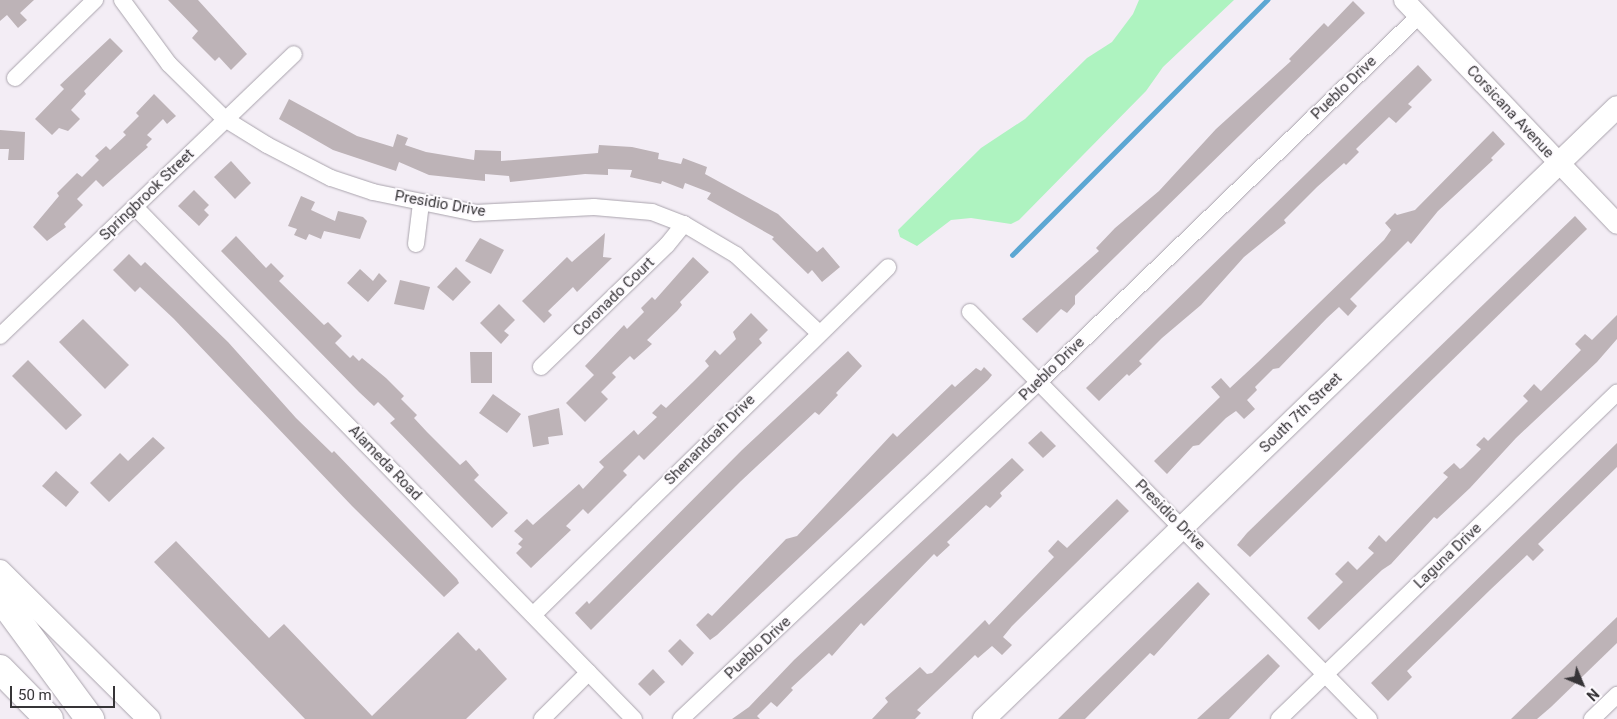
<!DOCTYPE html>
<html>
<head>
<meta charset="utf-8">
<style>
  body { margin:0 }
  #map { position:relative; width:1617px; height:719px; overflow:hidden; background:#f3edf5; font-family:Roboto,sans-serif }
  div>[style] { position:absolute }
  .green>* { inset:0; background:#aef3c0 }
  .stream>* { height:4.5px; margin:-2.25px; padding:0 2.25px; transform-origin:2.25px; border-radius:2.25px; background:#5ca7d3 }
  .building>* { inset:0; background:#bdb3b7 }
  .roads { filter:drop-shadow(0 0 1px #aaa4ad) drop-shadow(0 0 1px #aaa4ad) }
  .minor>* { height:16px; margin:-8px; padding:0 8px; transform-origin:8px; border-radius:8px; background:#fff }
  .tertiary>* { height:20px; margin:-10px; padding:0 10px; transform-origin:10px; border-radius:10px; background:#fff }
  .secondary>* { height:22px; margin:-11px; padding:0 11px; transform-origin:11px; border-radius:11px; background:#fff }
  .motorway>* { height:28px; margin:-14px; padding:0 14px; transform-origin:14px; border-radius:14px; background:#fff }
  span { translate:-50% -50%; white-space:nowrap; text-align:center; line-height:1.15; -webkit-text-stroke:4px #fefbff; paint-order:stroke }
  .street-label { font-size:15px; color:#363437 }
  .north { position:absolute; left:1557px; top:659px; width:50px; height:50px; -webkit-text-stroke:4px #fefbff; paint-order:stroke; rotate:135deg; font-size:14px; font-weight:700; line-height:20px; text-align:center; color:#363437 }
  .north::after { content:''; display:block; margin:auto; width:18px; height:22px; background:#363437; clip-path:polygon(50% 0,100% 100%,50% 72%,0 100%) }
  .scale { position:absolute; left:10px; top:686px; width:105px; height:22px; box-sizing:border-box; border:2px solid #363437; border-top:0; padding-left:6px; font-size:15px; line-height:18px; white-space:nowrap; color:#363437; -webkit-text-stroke:4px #fefbff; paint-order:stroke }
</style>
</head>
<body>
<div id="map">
  <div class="green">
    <div style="clip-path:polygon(1139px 0,1234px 0,1163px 67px,1146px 91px,1019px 220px,1011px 224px,971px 218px,951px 220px,917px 246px,900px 237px,898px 230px,981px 148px,1025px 119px,1087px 58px,1112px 42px,1133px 14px)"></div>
  </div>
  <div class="stream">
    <div style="left:1012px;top:255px;width:361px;rotate:-45deg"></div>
  </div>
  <div class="building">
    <div style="clip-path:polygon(0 0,34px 0,20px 13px,27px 20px,18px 28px,7px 15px,0 21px)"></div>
    <div style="clip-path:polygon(168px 0,198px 0,247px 54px,231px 70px,219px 57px,215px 61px,192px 38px,198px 31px)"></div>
    <div style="clip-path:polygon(1353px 1px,1365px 13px,1075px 296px,1075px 304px,1067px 313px,1061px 309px,1037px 333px,1022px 319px,1099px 251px,1096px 248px,1115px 228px,1159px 191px,1216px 129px,1291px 61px,1289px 59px,1324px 23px,1328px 27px)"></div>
    <div style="clip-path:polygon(110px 38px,123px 51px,84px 91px,86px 94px,71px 110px,80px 119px,68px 131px,59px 128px,52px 135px,35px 119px,64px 89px,60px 85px)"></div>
    <div style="clip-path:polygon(1418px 65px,1432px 80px,1408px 104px,1412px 107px,1396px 123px,1389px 117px,1356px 149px,1359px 152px,1346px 165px,1344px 163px,1317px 187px,1284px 220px,1286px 223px,1244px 257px,1201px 305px,1162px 338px,1139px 361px,1142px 364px,1129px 376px,1127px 374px,1099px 401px,1086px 388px)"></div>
    <div style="clip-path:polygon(154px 94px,176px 116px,167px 124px,163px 119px,147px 135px,152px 139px,146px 145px,148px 147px,103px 187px,96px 180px,77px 199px,83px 205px,64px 224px,66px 227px,47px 241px,33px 227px,59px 196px,57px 193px,77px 173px,82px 177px,99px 160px,95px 156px,106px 146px,110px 150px,126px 135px,123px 132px,139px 116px,136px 113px)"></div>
    <div style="clip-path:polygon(289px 99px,357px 136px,393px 147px,397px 134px,408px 138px,405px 145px,426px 152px,474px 160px,475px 150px,501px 151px,501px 161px,598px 153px,599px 145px,632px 147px,659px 153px,658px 159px,681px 164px,683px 158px,707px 167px,705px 174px,778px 214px,817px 252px,823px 247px,840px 267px,822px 282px,812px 270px,808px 274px,772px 239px,774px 237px,707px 199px,711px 193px,685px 183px,683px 189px,662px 181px,661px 184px,630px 177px,632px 170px,608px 169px,608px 175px,585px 174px,510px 182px,509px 176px,485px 174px,485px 181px,429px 175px,399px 162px,396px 171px,333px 150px,279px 119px)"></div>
    <div style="clip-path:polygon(0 130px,25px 132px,24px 160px,8px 160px,9px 149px,0 149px)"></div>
    <div style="clip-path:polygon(1493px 131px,1505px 144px,1491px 158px,1493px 160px,1438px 211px,1411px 244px,1408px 241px,1350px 299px,1357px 306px,1348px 316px,1339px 307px,1327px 318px,1279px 368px,1273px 369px,1255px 387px,1257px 390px,1247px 400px,1255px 409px,1244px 419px,1236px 411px,1226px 418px,1199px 445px,1193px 446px,1167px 474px,1154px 461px,1220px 397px,1211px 387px,1221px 378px,1230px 388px,1258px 362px,1384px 240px,1391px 230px,1385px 223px,1395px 213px,1397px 215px,1415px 210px)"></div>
    <div style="clip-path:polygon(231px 161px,251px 183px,235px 199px,214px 177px)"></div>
    <div style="clip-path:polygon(194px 190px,209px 205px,204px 210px,209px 215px,199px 226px,178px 206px)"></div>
    <div style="clip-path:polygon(301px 196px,315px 202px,311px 210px,335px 221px,338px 211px,363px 217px,367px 221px,360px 239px,324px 231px,321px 239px,309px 234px,306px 240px,294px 235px,297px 229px,288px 226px)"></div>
    <div style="clip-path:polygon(1575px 216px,1587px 229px,1250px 557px,1237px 545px,1247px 533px)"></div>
    <div style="clip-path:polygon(605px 233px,603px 257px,612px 258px,577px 292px,573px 287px,548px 311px,552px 315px,544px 323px,522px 301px,567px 257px,572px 262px)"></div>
    <div style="clip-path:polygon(236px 236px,266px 268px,271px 263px,284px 276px,279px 281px,324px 325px,328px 322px,342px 336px,335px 343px,350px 358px,353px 355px,359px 361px,362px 358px,386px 378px,404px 396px,401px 399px,417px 415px,414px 418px,427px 432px,460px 465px,466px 460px,479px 475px,474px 480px,508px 513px,492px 528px,390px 423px,395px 419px,378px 402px,374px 406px,359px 392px,221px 251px)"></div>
    <div style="clip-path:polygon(480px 238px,504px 250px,491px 274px,465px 261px)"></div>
    <div style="clip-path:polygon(129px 254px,141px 266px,145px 262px,228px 342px,296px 418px,332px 453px,334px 451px,457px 579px,459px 583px,444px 597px,352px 506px,174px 319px,140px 287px,135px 292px,113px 270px)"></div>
    <div style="clip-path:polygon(693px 257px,709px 272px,680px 302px,682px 305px,677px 311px,647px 340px,652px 344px,634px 360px,630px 356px,612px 373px,616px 377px,601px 392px,608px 399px,585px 422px,566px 403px,594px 375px,585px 366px,624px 325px,627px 329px,644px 312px,641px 308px,652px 297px,655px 300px)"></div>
    <div style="clip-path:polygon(456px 267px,471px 282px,453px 301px,437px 287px)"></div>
    <div style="clip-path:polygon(360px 269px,373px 281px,379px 273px,387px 281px,368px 302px,347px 283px)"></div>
    <div style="clip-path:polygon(400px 280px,430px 287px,424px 310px,394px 304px)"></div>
    <div style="clip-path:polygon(499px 304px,515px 320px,504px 331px,509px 335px,501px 344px,480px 323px)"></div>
    <div style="clip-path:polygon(751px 313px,768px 330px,759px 339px,762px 343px,644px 460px,639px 455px,623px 471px,627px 475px,588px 514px,583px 509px,566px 526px,571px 530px,531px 568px,516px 553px,522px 547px,518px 544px,523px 539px,514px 531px,527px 519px,533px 525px,579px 484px,583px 489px,604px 467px,599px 462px,634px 430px,638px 435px,657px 417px,652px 413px,661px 404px,666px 408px,693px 382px,709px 366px,705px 361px,715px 350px,720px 355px,736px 339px,733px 332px)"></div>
    <div style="clip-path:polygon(1617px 315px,1617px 339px,1597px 362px,1516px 438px,1470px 488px,1437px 519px,1434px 517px,1391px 564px,1382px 570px,1319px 630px,1307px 618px,1343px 582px,1335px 574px,1348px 561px,1357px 570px,1374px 553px,1368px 548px,1379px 535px,1386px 542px,1448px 477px,1443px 473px,1454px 463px,1460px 469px,1463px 467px,1481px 449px,1476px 445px,1484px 437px,1488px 441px,1528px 401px,1523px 396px,1534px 384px,1541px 391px,1581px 350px,1575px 344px,1585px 334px,1592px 340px)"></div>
    <div style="clip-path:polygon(83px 319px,129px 365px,105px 389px,59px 342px)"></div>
    <div style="clip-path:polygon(848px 351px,862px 366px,836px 393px,838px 395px,819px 415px,815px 412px,741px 481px,591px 630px,575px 613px,587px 601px,589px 604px,742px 450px)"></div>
    <div style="clip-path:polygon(470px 352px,492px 352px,492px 383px,471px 383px)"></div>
    <div style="clip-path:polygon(28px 360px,82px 415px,66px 430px,12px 376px)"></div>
    <div style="clip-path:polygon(984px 367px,992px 375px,988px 380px,717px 635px,710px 640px,696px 625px,708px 613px,712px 616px,786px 539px,797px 536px,893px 433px,897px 437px,952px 384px,955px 387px,976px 368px,981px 371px)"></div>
    <div style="clip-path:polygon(493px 394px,521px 414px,507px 433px,479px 413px)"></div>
    <div style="clip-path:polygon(559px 408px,563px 435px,548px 437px,549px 444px,533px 447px,528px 416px)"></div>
    <div style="clip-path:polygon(1041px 431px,1056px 446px,1043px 458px,1028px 443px)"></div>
    <div style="clip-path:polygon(153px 437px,165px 448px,109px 502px,90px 483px,120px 453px,128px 461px)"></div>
    <div style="clip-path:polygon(1617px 443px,1617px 467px,1538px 544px,1544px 550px,1533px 561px,1527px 555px,1490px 590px,1407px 671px,1412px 677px,1388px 701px,1371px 683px)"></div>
    <div style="clip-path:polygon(1012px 458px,1024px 470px,1000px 493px,1002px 496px,990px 508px,986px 505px,947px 542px,950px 545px,937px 557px,934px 554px,864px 626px,861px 623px,832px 656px,829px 653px,791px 688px,793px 690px,777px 707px,771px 702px,757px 716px,760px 719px,732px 719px,749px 707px,794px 660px)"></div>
    <div style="clip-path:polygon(56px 471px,79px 492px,66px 507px,42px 486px)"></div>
    <div style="clip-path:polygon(1117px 499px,1129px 511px,1012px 626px,1003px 637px,1012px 645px,1002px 655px,992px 646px,978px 658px,975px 655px,917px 710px,921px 713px,915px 719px,872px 719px,888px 702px,885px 698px,920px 667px,927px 674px,932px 673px,985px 620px,989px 625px,1054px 557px,1048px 551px,1058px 540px,1067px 548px)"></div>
    <div style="clip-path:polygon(176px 541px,269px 638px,284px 624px,372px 716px,458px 632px,476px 651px,479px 648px,507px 679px,466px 719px,305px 719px,154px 562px)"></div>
    <div style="clip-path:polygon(1198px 582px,1210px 594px,1154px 656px,1150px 653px,1085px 719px,1058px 719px)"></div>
    <div style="clip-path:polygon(1617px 617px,1617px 643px,1551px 707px,1537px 719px,1511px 719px)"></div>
    <div style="clip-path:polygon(680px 639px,694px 653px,682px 666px,668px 651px)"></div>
    <div style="clip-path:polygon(1268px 654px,1280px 666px,1229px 719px,1197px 719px)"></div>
    <div style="clip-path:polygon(653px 669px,665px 682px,650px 696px,638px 684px)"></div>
  </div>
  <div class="roads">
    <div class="minor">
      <div style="left:122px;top:0;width:79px;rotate:53.7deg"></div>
      <div style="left:169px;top:64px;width:78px;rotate:44.5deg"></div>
      <div style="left:225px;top:119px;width:49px;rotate:31.8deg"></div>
      <div style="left:267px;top:145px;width:72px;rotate:27.3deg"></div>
      <div style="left:331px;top:178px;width:44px;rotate:18.4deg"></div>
      <div style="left:373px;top:192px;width:104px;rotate:11.6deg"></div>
      <div style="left:475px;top:213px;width:119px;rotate:-2.9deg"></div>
      <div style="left:594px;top:207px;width:58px;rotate:4.9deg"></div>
      <div style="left:652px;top:212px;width:34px;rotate:21deg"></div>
      <div style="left:684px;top:224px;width:61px;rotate:30.8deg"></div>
      <div style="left:736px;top:255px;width:114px;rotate:43.2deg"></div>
      <div style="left:15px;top:78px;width:112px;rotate:-44.3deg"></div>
      <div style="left:135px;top:207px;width:715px;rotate:45.74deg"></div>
      <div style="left:416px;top:244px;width:41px;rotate:-83deg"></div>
      <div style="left:970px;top:312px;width:570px;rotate:45.57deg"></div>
      <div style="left:0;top:336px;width:407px;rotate:-43.8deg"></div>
      <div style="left:541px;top:367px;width:175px;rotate:-44.1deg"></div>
      <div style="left:667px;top:245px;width:27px;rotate:-51deg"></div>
      <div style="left:533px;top:615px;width:497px;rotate:-44.4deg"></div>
      <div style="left:542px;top:719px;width:66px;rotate:-45deg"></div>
      <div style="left:681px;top:719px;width:490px;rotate:-43.3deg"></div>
      <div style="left:1038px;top:383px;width:530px;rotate:-43.93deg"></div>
      <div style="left:1279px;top:719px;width:470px;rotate:-44deg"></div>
      <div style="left:1592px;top:719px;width:35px;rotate:-44deg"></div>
    </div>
    <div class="tertiary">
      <div style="left:1404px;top:0;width:309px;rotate:46.4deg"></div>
    </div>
    <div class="secondary">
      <div style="left:0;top:571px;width:210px;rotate:44.8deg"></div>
      <div style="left:984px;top:719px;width:880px;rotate:-44.03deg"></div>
    </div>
    <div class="motorway">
      <div style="left:0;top:597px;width:152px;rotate:53.6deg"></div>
      <div style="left:0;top:669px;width:70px;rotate:45.6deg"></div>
    </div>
  </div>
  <div class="street-label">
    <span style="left:1344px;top:88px;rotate:-44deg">Pueblo Drive</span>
    <span style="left:1510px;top:112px;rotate:47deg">Corsicana Avenue</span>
    <span style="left:147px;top:195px;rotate:-44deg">Springbrook Street</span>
    <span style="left:440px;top:204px;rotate:10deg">Presidio Drive</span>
    <span style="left:614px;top:297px;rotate:-44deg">Coronado Court</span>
    <span style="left:1052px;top:369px;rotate:-44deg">Pueblo Drive</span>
    <span style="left:1301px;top:413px;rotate:-44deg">South 7th Street</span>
    <span style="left:710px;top:440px;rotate:-45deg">Shenandoah Drive</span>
    <span style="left:385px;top:463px;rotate:46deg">Alameda Road</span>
    <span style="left:1170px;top:515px;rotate:45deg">Presidio Drive</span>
    <span style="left:1448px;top:556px;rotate:-44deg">Laguna Drive</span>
    <span style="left:758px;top:648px;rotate:-43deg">Pueblo Drive</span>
  </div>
  <div class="north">N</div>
  <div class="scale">50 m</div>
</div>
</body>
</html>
